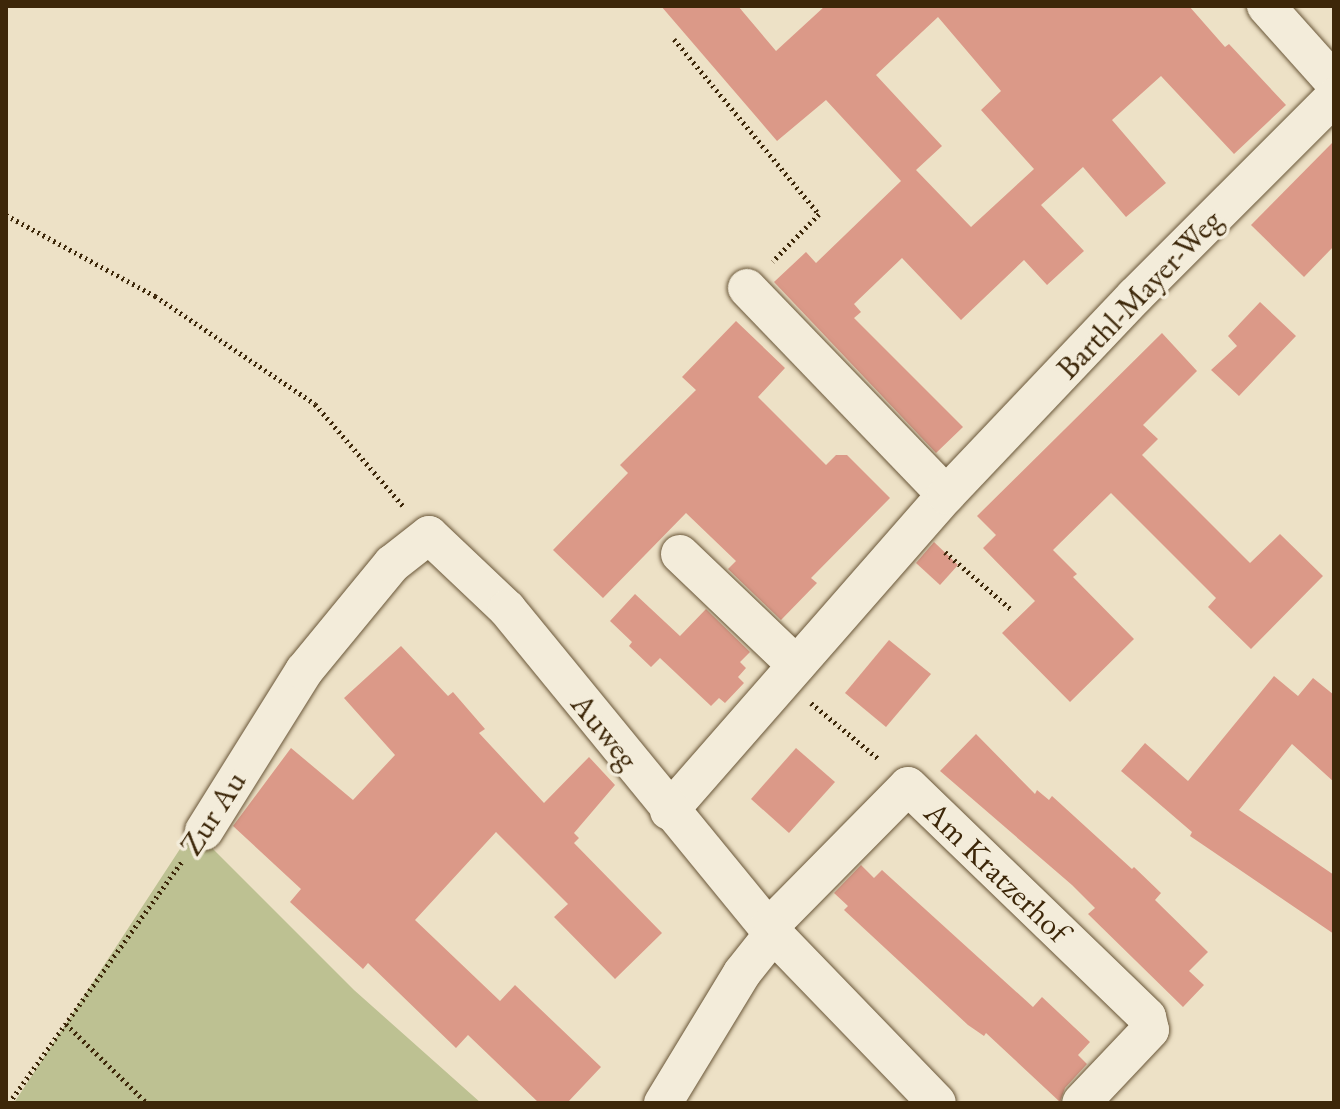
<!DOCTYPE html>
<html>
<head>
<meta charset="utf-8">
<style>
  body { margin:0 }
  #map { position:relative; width:1340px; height:1109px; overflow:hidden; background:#ede1c6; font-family:"EB Garamond",serif }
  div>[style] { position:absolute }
  .green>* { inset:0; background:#bdc192 }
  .building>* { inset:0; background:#db9988 }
  .path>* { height:5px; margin-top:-2.5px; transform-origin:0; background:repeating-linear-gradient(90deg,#3d2709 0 2px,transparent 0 6px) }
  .roads { filter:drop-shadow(0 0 2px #695638) drop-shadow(0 0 2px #695638) }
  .minor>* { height:38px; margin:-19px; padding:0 19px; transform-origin:19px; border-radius:19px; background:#f3ecda }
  span { translate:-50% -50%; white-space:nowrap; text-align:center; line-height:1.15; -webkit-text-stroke:7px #f3ecda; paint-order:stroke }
  .street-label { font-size:32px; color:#3d2709 }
  .frame { position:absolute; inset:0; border:8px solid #3d2709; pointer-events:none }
</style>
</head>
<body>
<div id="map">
  <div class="green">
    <div style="clip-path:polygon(193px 829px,354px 990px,481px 1103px,14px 1103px)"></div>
  </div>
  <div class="building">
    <div style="clip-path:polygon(evenodd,661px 6px,738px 6px,776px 51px,825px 6px,1189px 6px,1225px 47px,1229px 44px,1286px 105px,1234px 154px,1161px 76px,1112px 120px,1166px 183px,1126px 217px,1083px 167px,1041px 205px,1084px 251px,1047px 285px,1024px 260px,961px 320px,902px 258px,854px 304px,861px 312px,854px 318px,963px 427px,936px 453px,774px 282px,806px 252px,816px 263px,901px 181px,826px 100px,777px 141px,661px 6px,938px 17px,1001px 91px,981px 110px,1034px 169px,971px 227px,916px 170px,942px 146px,876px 75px,938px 17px)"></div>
    <div style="clip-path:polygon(1334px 141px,1334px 246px,1304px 277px,1251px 225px)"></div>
    <div style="clip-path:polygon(1260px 302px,1296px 336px,1239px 396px,1211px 370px,1237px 346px,1228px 336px)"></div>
    <div style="clip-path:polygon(736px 321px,785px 368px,758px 397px,826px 465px,836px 455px,847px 455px,890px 498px,811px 578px,817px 583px,781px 620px,728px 569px,736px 561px,686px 513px,603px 598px,553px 550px,628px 473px,620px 465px,696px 390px,682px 377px)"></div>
    <div style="clip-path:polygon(1162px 333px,1197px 371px,1143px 425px,1158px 439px,1142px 455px,1250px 563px,1280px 534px,1323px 576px,1251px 649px,1208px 607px,1216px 598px,1111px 493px,1053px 550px,1077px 574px,1073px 577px,1134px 639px,1070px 702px,1002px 633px,1035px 601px,983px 548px,996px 535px,977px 516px)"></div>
    <div style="clip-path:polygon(934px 542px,958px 565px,940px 585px,916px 563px)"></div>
    <div style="clip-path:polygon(635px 594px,680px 636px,706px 609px,750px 652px,740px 662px,746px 668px,738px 677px,744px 683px,725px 703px,719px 698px,711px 706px,660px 658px,651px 667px,629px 646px,632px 642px,610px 621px)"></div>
    <div style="clip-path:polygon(889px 640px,931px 674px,886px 727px,845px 693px)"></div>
    <div style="clip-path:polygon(401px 646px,448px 696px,453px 692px,485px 729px,479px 733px,544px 803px,589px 757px,615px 785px,574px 833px,579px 838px,574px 843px,662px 933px,615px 979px,554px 917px,568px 904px,496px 832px,415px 920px,500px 1001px,515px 985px,601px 1067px,567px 1103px,539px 1103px,468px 1035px,456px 1048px,368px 963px,363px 969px,290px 902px,301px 889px,233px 826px,291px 748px,353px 800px,395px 755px,344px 698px)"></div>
    <div style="clip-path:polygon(1274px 676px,1298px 696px,1313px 678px,1334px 695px,1334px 782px,1292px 744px,1239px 810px,1334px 875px,1334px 934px,1190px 836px,1192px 832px,1121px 771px,1145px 743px,1188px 781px)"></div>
    <div style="clip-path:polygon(976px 734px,1035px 794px,1037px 790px,1049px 800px,1052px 796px,1132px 869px,1134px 867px,1161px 893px,1155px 900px,1208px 952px,1189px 971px,1204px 985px,1183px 1007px,1088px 914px,1095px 908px,1072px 885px,940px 771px)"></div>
    <div style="clip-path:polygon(796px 748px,835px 782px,789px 833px,751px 799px)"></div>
    <div style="clip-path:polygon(861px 865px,874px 878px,882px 870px,1033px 1007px,1042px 997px,1090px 1042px,1078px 1055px,1087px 1064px,1065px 1088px,1060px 1102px,986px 1033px,984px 1036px,968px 1025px,844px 910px,848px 906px,834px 893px)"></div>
  </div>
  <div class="path">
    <div style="left:674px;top:39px;width:227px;rotate:50.4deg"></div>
    <div style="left:819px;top:214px;width:66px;rotate:134.4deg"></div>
    <div style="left:6px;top:215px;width:170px;rotate:28.5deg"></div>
    <div style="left:155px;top:296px;width:193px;rotate:34deg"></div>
    <div style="left:315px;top:404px;width:136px;rotate:49.2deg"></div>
    <div style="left:945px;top:552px;width:89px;rotate:40.9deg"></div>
    <div style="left:811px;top:703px;width:89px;rotate:39.6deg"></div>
    <div style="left:66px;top:1024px;width:113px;rotate:44.3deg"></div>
    <div style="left:9px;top:1103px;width:297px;rotate:-54.4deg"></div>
  </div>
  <div class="roads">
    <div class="minor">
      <div style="left:1266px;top:6px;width:102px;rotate:48.2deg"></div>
      <div style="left:747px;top:288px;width:287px;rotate:46.1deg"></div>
      <div style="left:680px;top:554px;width:161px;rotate:43.7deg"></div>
      <div style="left:669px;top:811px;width:420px;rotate:-48.8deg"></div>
      <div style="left:946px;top:495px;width:274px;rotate:-46.5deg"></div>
      <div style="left:1135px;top:296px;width:281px;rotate:-45deg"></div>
      <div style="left:204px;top:831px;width:189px;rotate:-58deg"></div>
      <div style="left:304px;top:671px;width:139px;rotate:-50.6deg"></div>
      <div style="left:392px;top:564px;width:47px;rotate:-38.1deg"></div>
      <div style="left:429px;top:535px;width:108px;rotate:43.5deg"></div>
      <div style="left:507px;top:609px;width:412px;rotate:50.7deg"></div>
      <div style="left:768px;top:928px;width:243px;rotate:46deg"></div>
      <div style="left:768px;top:928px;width:199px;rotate:-45.4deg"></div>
      <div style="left:908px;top:786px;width:332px;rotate:44deg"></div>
      <div style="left:1147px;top:1017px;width:13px;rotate:77deg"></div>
      <div style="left:1150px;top:1030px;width:100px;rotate:133.4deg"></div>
      <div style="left:663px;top:1103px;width:152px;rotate:-58.7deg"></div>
      <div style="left:742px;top:973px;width:50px;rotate:-51.5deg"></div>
    </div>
  </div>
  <div class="street-label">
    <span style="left:1139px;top:294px;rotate:-46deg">Barthl-Mayer-Weg</span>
    <span style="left:605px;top:731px;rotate:51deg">Auweg</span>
    <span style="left:213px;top:813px;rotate:-57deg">Zur Au</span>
    <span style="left:997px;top:872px;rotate:44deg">Am Kratzerhof</span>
  </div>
  <div class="frame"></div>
</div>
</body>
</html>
